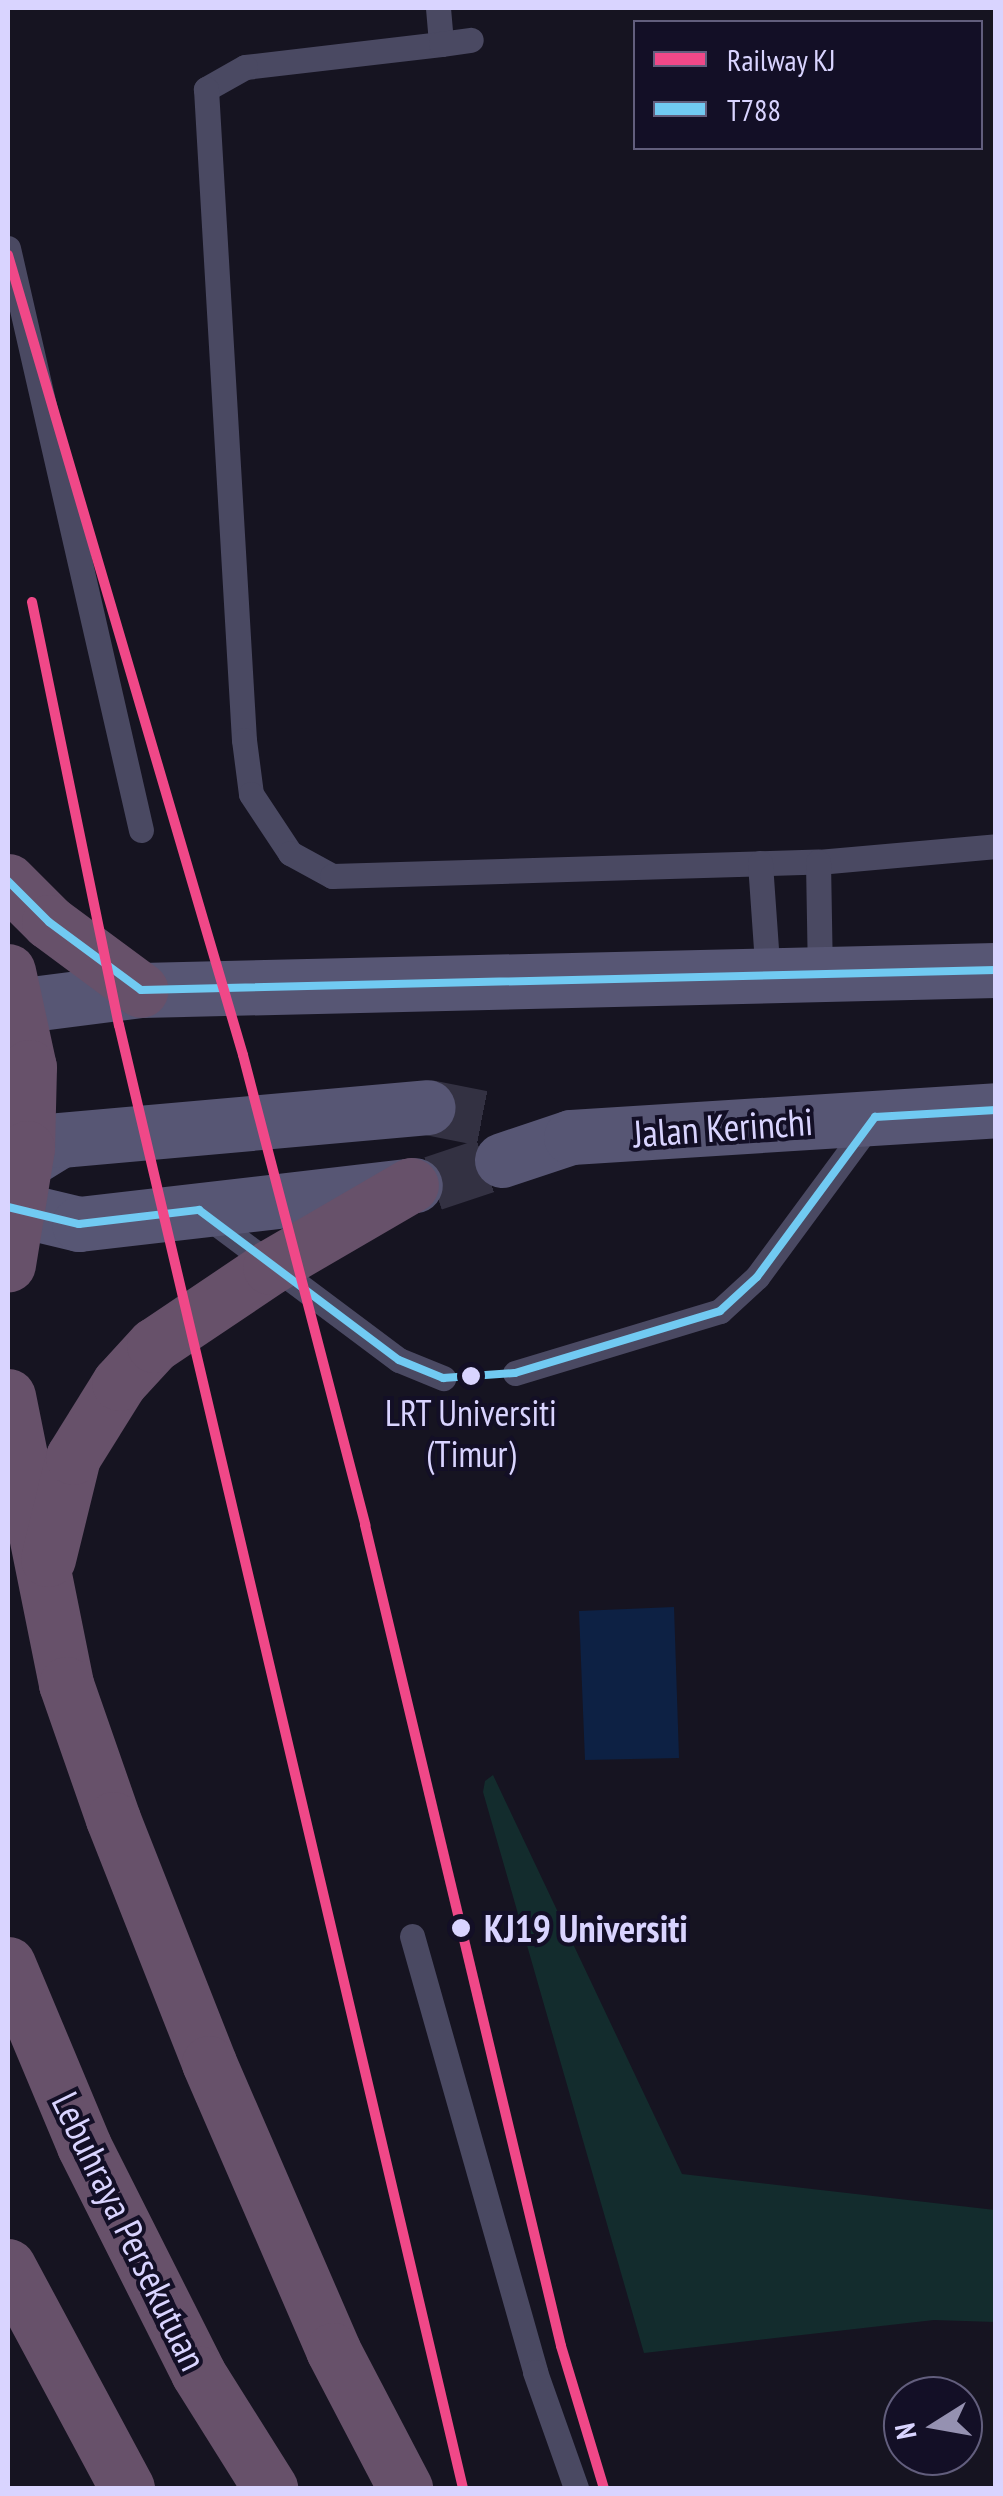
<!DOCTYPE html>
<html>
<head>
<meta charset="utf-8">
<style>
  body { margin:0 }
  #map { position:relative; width:1003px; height:2496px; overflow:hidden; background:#161421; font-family:"PT Sans Narrow",sans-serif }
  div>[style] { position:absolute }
  .green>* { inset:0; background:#132c2d }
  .water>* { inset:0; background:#0d2144 }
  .secondary-tunnel>* { height:55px; margin-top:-27.5px; transform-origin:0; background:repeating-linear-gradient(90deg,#333142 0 55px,transparent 0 83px) }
  .lane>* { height:25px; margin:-12.5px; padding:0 12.5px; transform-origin:12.5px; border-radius:12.5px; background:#4a4962 }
  .secondary>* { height:55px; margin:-27.5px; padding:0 27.5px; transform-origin:27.5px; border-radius:27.5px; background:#575674 }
  .highway>* { height:55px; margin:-27.5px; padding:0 27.5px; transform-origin:27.5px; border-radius:27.5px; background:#67516a }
  .highway-bridge>* { height:55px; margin:-27.5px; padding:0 27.5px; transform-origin:27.5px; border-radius:27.5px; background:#67516a }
  .bus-1>* { height:8px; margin:-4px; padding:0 4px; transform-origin:4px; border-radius:4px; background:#71caf2 }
  .rail-1>* { height:10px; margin:-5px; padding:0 5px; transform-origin:5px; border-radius:5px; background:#f04888 }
  .dots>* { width:28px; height:28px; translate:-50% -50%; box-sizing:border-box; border:5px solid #130f26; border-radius:50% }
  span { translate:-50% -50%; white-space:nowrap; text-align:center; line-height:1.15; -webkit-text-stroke:8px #130f26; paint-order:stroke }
  .bus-label { font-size:36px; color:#d9d4ff }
  .street-label { font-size:38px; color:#d9d4ff }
  .stop-label { font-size:38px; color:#d9d4ff; font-weight:700 }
  .left { translate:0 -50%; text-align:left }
  .frame { position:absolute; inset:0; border:10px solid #d9d4ff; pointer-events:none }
  .legend { position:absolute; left:633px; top:20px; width:350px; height:130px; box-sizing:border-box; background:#130f26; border:2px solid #625e7d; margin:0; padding:12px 18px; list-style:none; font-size:30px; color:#d9d4ff }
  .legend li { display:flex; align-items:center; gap:20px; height:50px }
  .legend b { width:50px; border:2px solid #625e7d }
  .north { position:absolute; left:883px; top:2376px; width:100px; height:100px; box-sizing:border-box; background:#130f26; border:2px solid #625e7d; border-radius:50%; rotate:259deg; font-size:28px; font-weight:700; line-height:40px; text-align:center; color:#d9d4ff }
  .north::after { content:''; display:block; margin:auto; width:35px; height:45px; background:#9591b1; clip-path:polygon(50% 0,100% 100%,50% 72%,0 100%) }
</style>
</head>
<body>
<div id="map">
  <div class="green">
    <div style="clip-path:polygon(493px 1775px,682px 2174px,995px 2210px,995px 2322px,934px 2320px,644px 2353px,483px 1792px,485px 1781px)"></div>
  </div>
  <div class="water">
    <div style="clip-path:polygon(674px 1607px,679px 1758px,585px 1760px,579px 1611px)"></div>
  </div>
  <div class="secondary-tunnel">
    <div style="left:428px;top:1107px;width:72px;rotate:11.2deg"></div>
    <div style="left:433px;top:1183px;width:73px;rotate:-18.4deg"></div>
  </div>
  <div class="lane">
    <div style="left:438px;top:8px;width:36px;rotate:85deg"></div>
    <div style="left:441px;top:44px;width:197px;rotate:173.3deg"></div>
    <div style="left:245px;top:67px;width:45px;rotate:150.6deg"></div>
    <div style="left:206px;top:89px;width:652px;rotate:86.66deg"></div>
    <div style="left:244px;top:740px;width:54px;rotate:82.6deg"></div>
    <div style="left:251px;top:794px;width:71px;rotate:56.5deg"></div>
    <div style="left:290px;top:853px;width:48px;rotate:28.7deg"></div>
    <div style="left:332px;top:876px;width:486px;rotate:-1.7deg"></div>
    <div style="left:818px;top:862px;width:179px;rotate:-5.1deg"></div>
    <div style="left:441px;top:44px;width:30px;rotate:-8deg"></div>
    <div style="left:8px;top:248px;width:597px;rotate:77.13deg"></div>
    <div style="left:818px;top:862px;width:112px;rotate:89deg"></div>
    <div style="left:760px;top:863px;width:113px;rotate:86deg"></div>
    <div style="left:205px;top:1215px;width:242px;rotate:36.8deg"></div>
    <div style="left:399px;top:1360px;width:48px;rotate:22.2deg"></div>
    <div style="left:515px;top:1373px;width:214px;rotate:-16.8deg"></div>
    <div style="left:720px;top:1311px;width:50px;rotate:-42.6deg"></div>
    <div style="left:757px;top:1277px;width:194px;rotate:-53.6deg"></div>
    <div style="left:412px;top:1936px;width:453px;rotate:74.2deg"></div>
    <div style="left:535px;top:2372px;width:123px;rotate:70.5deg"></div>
  </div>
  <div class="secondary">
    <div style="left:8px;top:1007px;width:134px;rotate:-7.3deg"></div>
    <div style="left:141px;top:990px;width:855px;rotate:-1.34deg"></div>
    <div style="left:502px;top:1160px;width:73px;rotate:-18.4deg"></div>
    <div style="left:571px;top:1137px;width:426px;rotate:-3.6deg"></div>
    <div style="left:8px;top:1172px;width:61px;rotate:-31.6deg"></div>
    <div style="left:60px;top:1140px;width:369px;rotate:-5.1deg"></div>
    <div style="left:8px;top:1207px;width:73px;rotate:13.5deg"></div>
    <div style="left:79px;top:1224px;width:338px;rotate:-6.6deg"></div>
  </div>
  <div class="highway">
    <div style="left:8px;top:881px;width:58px;rotate:45deg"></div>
    <div style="left:49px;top:922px;width:114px;rotate:36.5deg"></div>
    <div style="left:8px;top:1396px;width:294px;rotate:78.6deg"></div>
    <div style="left:66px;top:1684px;width:143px;rotate:70.8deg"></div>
    <div style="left:113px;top:1819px;width:262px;rotate:68.5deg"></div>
    <div style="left:209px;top:2063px;width:313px;rotate:66.6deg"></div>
    <div style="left:333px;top:2350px;width:156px;rotate:62.4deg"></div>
    <div style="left:48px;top:1559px;width:105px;rotate:-76.2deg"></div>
    <div style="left:73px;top:1457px;width:87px;rotate:-58.1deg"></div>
    <div style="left:119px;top:1383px;width:52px;rotate:-47.4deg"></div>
    <div style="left:154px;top:1345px;width:140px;rotate:-33.9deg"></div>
    <div style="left:270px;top:1267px;width:163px;rotate:-30.2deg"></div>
    <div style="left:8px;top:1964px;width:197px;rotate:67.3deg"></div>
    <div style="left:84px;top:2146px;width:254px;rotate:63.3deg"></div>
    <div style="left:198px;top:2373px;width:136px;rotate:57.9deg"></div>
    <div style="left:8px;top:2266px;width:252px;rotate:61.8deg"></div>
  </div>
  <div class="highway-bridge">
    <div style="left:8px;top:971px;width:98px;rotate:77.7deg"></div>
    <div style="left:29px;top:1067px;width:81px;rotate:91.4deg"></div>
    <div style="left:27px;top:1148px;width:118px;rotate:99.3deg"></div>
  </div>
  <div class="bus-1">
    <div style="left:8px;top:881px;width:58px;rotate:45deg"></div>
    <div style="left:49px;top:922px;width:114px;rotate:36.5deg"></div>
    <div style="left:141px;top:990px;width:855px;rotate:-1.34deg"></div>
    <div style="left:8px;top:1207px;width:73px;rotate:13.5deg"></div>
    <div style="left:79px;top:1224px;width:121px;rotate:-6.7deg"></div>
    <div style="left:199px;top:1210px;width:250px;rotate:36.9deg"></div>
    <div style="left:399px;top:1360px;width:48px;rotate:22.2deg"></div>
    <div style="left:443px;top:1378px;width:72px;rotate:-4deg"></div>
    <div style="left:515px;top:1373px;width:214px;rotate:-16.8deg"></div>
    <div style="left:720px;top:1311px;width:50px;rotate:-42.6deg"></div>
    <div style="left:757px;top:1277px;width:199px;rotate:-53.6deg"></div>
    <div style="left:875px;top:1117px;width:121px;rotate:-3.3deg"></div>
  </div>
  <div class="rail-1">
    <div style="left:8px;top:255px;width:834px;rotate:73.63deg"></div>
    <div style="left:243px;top:1055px;width:486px;rotate:75.4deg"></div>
    <div style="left:365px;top:1525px;width:844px;rotate:76.57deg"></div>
    <div style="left:561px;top:2346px;width:148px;rotate:73.2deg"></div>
    <div style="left:32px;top:602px;width:432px;rotate:78.4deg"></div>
    <div style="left:119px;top:1025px;width:1503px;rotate:76.77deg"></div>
  </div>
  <div class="dots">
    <div style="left:471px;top:1376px;background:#d9d4ff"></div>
    <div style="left:461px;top:1928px;background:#d9d4ff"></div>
  </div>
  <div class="bus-label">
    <span style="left:471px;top:1433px">LRT Universiti<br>(Timur)</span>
  </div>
  <div class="street-label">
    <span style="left:723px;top:1127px;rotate:-4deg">Jalan Kerinchi</span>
    <span style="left:130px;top:2231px;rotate:64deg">Lebuhraya Persekutuan</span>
  </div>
  <div class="stop-label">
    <span class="left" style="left:484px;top:1928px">KJ19 Universiti</span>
  </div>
  <div class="frame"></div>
  <ul class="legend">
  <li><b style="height:12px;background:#f04888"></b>Railway KJ</li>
  <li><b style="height:12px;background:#71caf2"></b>T788</li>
  </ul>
  <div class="north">N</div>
</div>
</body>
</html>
